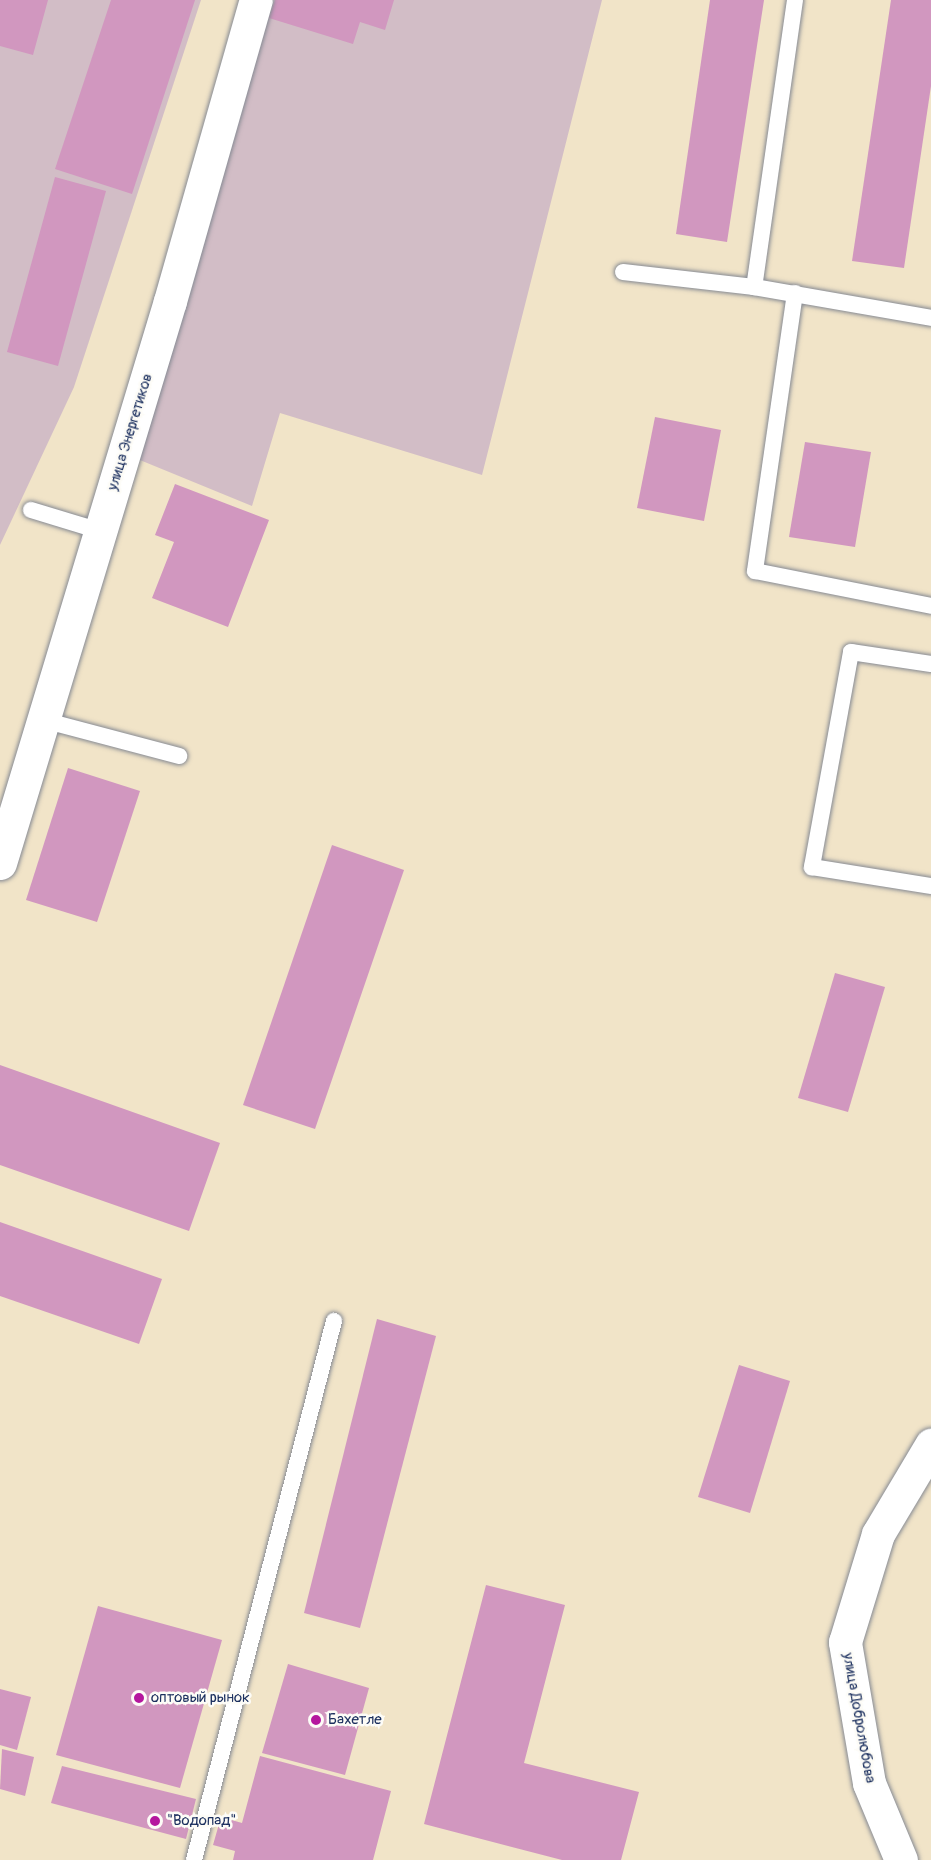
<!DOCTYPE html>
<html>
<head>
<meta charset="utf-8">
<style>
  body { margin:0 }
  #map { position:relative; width:931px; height:1860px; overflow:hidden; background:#f1e4c8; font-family:Pangolin,sans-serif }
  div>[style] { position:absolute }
  .industrial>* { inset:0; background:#d2bdc6 }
  .building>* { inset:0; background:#d197bf }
  .roads { filter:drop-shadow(0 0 2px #868a93) drop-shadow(0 0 2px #868a93) }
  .service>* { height:16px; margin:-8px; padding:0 8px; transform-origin:8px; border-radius:8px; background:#fff }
  .minor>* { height:33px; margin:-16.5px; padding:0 16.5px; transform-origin:16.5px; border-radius:16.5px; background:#fff }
  .dots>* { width:16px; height:16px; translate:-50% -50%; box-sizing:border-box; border:3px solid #fdfcf7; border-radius:50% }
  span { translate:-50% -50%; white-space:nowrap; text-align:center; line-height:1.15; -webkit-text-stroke:5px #fdfcf7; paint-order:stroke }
  .street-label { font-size:15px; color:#1b2f5e }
  .poi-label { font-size:15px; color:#1b2f5e }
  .left { translate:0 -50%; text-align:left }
</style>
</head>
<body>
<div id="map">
  <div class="industrial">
    <div style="clip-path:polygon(0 0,201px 0,74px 387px,0 545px)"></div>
    <div style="clip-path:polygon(265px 0,602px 0,482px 475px,280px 413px,252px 506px,135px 458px)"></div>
  </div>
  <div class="building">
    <div style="clip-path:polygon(0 0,48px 0,33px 55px,0 46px)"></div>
    <div style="clip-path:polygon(111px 0,195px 0,132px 194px,55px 169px)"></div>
    <div style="clip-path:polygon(275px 0,394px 0,385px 30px,360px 22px,353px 44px,269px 18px)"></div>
    <div style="clip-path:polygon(710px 0,764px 0,727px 242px,676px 234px)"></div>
    <div style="clip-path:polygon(891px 0,931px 0,931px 86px,904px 268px,852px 261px)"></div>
    <div style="clip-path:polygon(55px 177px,106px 191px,58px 366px,7px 352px)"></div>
    <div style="clip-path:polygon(655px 417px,721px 430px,704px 521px,637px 508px)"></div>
    <div style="clip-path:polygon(805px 442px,871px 452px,855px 547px,789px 537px)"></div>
    <div style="clip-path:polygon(175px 484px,269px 520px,228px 627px,152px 598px,174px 542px,155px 535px)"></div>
    <div style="clip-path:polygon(68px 768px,140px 791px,97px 922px,26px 900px)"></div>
    <div style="clip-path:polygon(332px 845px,404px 870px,315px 1129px,243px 1105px)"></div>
    <div style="clip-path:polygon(835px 973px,885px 987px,848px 1112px,798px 1098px)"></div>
    <div style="clip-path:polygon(0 1065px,220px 1143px,189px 1231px,0 1165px)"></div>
    <div style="clip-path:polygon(0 1222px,162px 1279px,139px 1344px,0 1296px)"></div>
    <div style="clip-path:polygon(377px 1319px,436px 1336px,360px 1628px,304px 1613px)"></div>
    <div style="clip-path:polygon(739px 1365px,790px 1381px,750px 1513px,698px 1497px)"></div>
    <div style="clip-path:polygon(486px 1585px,565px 1605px,524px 1763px,639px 1792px,621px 1860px,562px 1860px,424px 1824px)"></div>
    <div style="clip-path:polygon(98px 1606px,222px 1640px,180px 1788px,56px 1755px)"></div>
    <div style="clip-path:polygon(288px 1664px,369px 1688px,345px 1775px,262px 1753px)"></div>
    <div style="clip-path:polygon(0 1689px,31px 1697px,17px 1750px,0 1745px)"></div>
    <div style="clip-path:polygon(2px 1749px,34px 1757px,25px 1796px,0 1789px)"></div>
    <div style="clip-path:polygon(260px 1756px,391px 1791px,373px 1860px,233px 1860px,235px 1851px,213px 1845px,221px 1817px,242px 1823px)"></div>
    <div style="clip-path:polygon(62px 1766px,196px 1799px,186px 1839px,51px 1803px)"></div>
  </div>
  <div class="roads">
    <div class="service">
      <div style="left:795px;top:0;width:290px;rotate:98.1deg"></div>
      <div style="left:754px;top:287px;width:180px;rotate:9.9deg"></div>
      <div style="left:623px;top:272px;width:132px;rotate:6.5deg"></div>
      <div style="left:795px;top:293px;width:281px;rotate:98.2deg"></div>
      <div style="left:755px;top:571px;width:179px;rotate:11.2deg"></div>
      <div style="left:31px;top:510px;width:72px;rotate:16.9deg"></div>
      <div style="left:931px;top:664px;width:81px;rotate:-171.5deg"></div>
      <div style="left:851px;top:652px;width:219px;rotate:100.3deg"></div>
      <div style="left:812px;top:867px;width:121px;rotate:9.1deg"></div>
      <div style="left:43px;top:720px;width:141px;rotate:14.8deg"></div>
      <div style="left:194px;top:1860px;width:557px;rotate:-75.44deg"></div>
    </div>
    <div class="minor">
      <div style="left:0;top:863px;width:587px;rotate:-73.17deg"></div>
      <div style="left:170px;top:301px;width:313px;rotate:-74.1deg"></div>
      <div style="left:901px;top:1860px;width:83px;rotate:-112.6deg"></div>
      <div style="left:869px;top:1783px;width:143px;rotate:-99.7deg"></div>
      <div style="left:845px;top:1642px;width:113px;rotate:-73deg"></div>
      <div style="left:878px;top:1534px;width:104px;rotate:-59.2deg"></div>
    </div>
  </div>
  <div class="dots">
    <div style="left:139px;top:1698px;background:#b5179e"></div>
    <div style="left:316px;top:1720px;background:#b5179e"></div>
    <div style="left:155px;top:1821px;background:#b5179e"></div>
  </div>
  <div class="street-label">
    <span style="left:130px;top:432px;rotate:-73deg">улица Энергетиков</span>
    <span style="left:859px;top:1718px;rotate:80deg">улица Добролюбова</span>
  </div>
  <div class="poi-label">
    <span class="left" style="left:151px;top:1698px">оптовый рынок</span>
    <span class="left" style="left:328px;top:1720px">Бахетле</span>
    <span class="left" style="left:167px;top:1821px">"Водопад"</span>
  </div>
</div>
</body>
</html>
